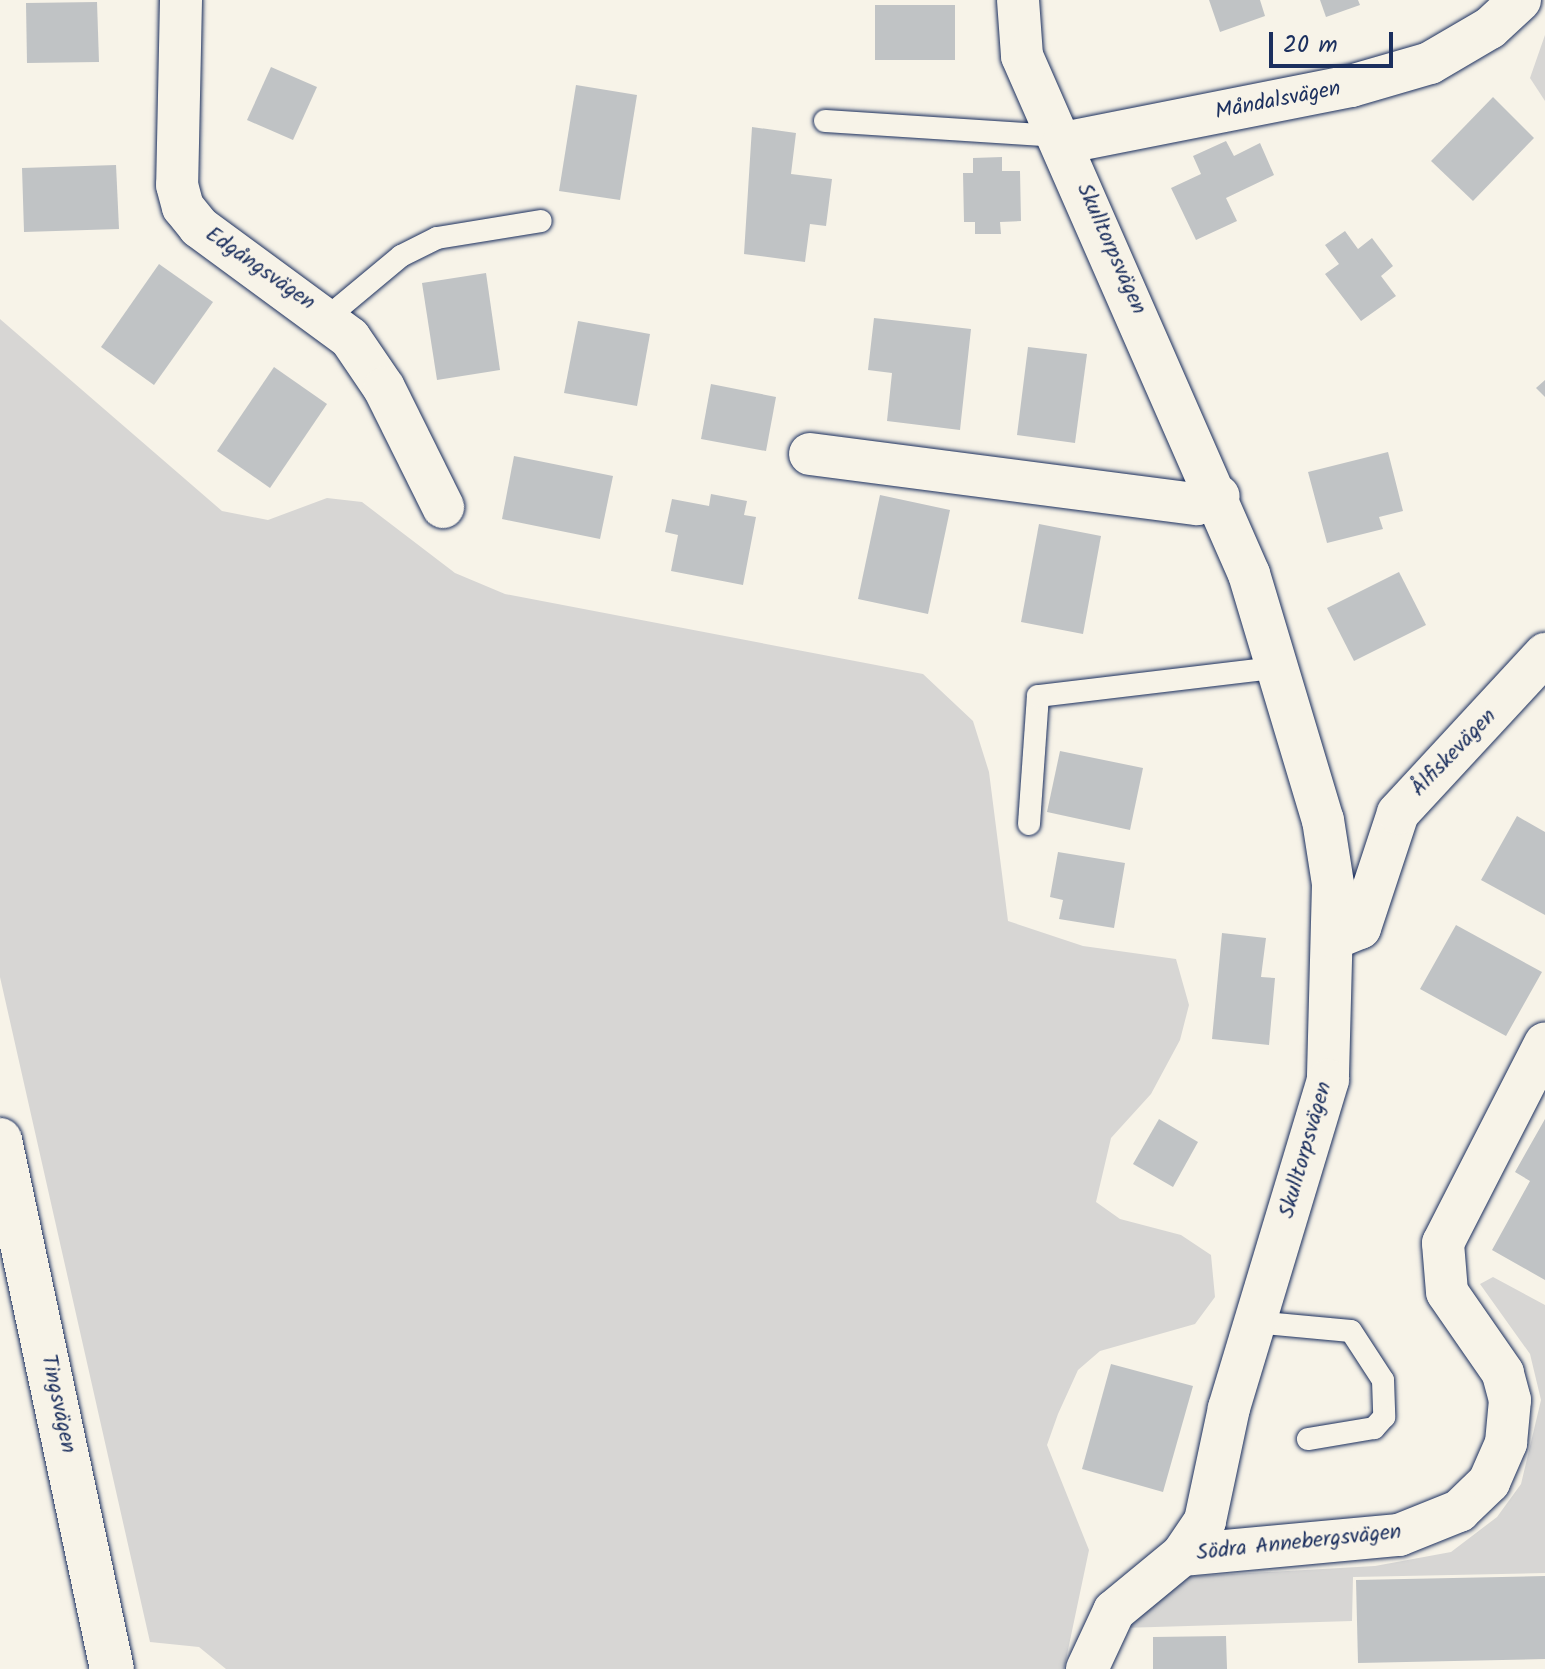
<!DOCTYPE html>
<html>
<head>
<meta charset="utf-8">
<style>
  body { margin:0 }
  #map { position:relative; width:1545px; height:1669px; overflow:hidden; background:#f7f3e8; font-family:Kalam,sans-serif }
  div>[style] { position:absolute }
  .green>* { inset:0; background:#d7d6d4 }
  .building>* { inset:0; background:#c0c3c5 }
  .roads { filter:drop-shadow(0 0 2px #1b2f5e) drop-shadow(0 0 2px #1b2f5e) }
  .service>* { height:22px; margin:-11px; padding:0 11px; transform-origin:11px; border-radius:11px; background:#f7f3e8 }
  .minor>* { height:42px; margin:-21px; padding:0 21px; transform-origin:21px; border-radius:21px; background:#f7f3e8 }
  .tertiary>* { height:44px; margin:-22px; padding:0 22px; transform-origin:22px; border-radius:22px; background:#f7f3e8 }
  span { translate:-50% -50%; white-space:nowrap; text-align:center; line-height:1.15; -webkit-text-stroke:6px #f7f3e8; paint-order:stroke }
  .street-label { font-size:22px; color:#1b2f5e }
  .scale { position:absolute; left:1269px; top:32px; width:124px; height:36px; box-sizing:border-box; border:4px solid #1b2f5e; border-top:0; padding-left:10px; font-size:24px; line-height:28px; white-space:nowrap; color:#1b2f5e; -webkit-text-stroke:6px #f7f3e8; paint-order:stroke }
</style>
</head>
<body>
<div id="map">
  <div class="green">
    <div style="clip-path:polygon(1545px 35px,1545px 101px,1530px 78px)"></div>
    <div style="clip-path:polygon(0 319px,222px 511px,268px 520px,327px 498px,362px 502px,455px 573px,505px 594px,923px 674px,973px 721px,989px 772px,1008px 921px,1083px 946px,1176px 959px,1189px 1005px,1180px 1040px,1151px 1094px,1111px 1138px,1096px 1202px,1120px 1219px,1181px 1235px,1211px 1255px,1215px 1297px,1195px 1324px,1100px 1351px,1078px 1370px,1058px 1414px,1047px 1445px,1089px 1550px,1064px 1669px,226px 1669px,199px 1647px,150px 1642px,0 977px)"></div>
    <div style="clip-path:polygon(1493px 1277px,1545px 1305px,1545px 1573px,1353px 1577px,1352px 1621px,1121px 1628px,1179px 1577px,1375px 1566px,1451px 1552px,1497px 1517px,1521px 1484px,1541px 1400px,1530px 1354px,1480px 1284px)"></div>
  </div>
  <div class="building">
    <div style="clip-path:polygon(1209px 0,1260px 0,1265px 16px,1220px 32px)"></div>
    <div style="clip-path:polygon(1320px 0,1358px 0,1360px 5px,1326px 17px)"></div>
    <div style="clip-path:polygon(97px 2px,99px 62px,27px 63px,26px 3px)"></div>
    <div style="clip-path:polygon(875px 5px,955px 5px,955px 60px,875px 60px)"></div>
    <div style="clip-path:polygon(271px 67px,317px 87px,293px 140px,247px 120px)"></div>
    <div style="clip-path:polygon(576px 85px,637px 95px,620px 200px,559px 191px)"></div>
    <div style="clip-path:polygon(1493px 97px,1534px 138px,1473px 201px,1431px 161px)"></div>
    <div style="clip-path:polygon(752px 127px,796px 133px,791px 174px,832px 179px,826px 226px,810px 224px,805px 262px,744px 254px)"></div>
    <div style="clip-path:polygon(1226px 141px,1234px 156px,1260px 143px,1274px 175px,1226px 198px,1237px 221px,1196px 240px,1171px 188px,1201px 174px,1193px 156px)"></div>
    <div style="clip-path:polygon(1002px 157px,1002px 171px,1020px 171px,1021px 221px,1000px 222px,1001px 234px,975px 234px,975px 222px,964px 222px,963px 173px,973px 173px,973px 158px)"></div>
    <div style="clip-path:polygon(116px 165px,119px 229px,24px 232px,22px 168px)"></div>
    <div style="clip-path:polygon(1345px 231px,1358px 249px,1372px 238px,1393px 266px,1381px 276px,1396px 296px,1361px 321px,1325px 274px,1339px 264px,1325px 245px)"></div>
    <div style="clip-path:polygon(159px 264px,213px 302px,154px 385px,101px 347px)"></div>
    <div style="clip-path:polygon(486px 273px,500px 370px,437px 380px,422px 283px)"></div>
    <div style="clip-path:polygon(874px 318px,971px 329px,960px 430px,887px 421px,892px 373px,868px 370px)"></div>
    <div style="clip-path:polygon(578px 321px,650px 334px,637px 406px,564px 393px)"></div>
    <div style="clip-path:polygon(1028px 347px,1087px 354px,1075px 443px,1017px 435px)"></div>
    <div style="clip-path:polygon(274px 367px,327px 404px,270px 488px,217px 451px)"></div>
    <div style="clip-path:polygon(1545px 380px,1545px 397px,1536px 388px)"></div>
    <div style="clip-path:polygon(711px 384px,776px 397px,766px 451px,701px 439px)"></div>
    <div style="clip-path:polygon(1388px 452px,1403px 511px,1379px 517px,1383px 529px,1327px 543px,1308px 472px)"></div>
    <div style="clip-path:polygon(514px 456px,613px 476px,600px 539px,502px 519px)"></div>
    <div style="clip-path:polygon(711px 494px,747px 501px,744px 515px,756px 517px,743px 585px,671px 571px,678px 535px,665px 532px,672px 499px,709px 506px)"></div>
    <div style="clip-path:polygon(880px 495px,950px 510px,928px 614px,858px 599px)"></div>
    <div style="clip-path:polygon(1039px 524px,1101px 536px,1083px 634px,1021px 622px)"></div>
    <div style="clip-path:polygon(1399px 572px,1426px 625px,1354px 661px,1327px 608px)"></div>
    <div style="clip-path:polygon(1060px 751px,1143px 768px,1130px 830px,1047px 812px)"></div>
    <div style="clip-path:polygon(1517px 816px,1545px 832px,1545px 915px,1481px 880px)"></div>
    <div style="clip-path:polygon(1058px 852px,1125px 863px,1114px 928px,1059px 919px,1063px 900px,1050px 897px)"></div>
    <div style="clip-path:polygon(1456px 925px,1542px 972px,1506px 1036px,1420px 989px)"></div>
    <div style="clip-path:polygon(1222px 933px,1266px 938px,1261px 977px,1275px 978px,1269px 1045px,1212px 1039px)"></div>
    <div style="clip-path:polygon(1159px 1119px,1198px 1142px,1173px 1187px,1133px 1164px)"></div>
    <div style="clip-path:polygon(1545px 1119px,1545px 1280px,1492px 1250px,1530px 1181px,1515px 1172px)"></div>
    <div style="clip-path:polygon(1111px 1364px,1193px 1386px,1163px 1492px,1082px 1469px)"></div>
    <div style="clip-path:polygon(1545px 1576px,1545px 1659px,1358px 1663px,1356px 1580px)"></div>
    <div style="clip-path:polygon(1226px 1636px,1227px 1669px,1153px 1669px,1153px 1637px)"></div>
  </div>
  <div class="roads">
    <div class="service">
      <div style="left:825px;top:121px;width:235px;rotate:3.7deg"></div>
      <div style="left:329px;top:316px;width:94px;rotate:-39.8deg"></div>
      <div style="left:401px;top:256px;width:40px;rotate:-26.6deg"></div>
      <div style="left:437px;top:238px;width:105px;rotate:-9.3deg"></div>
      <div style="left:1029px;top:824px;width:128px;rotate:-86deg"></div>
      <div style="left:1038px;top:696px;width:244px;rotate:-6.8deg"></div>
      <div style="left:1254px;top:1322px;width:97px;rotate:5.3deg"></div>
      <div style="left:1351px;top:1331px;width:59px;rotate:56.9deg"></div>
      <div style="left:1383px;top:1380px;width:37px;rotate:88deg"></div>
      <div style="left:1384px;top:1417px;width:15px;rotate:132deg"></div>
      <div style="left:1374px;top:1428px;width:67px;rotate:170.5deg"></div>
    </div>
    <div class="minor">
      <div style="left:181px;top:0;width:185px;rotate:91.2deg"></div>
      <div style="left:177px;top:185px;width:23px;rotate:75deg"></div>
      <div style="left:183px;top:207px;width:26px;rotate:51deg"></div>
      <div style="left:199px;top:227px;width:187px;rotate:36.3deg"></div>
      <div style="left:350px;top:338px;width:60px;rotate:55.8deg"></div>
      <div style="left:384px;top:388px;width:133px;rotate:63.6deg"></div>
      <div style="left:1018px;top:0;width:56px;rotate:85.9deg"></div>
      <div style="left:1022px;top:56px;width:566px;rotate:66.34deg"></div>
      <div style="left:1249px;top:574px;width:257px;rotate:73.3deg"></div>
      <div style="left:1323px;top:820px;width:65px;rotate:81.1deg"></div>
      <div style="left:1333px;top:884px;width:196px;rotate:91.5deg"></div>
      <div style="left:1328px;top:1080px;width:343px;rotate:106.8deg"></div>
      <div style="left:1229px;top:1408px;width:116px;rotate:102deg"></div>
      <div style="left:1205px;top:1521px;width:41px;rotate:124.1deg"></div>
      <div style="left:1182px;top:1555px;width:88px;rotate:140.5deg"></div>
      <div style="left:1114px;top:1611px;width:64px;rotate:115deg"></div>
      <div style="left:1063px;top:143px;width:294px;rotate:-11.2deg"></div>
      <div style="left:1351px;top:86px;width:82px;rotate:-16.2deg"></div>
      <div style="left:1430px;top:63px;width:69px;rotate:-30.3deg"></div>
      <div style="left:1490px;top:28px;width:41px;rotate:-43deg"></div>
      <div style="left:810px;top:454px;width:390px;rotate:7.4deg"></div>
      <div style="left:1197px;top:504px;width:23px;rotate:-20deg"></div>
      <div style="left:1335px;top:938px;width:27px;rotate:-22deg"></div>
      <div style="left:1360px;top:928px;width:121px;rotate:-71.7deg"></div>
      <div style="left:1398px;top:813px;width:217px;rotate:-47.2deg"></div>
      <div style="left:1182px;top:1555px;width:218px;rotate:-5.3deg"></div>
      <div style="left:1399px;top:1535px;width:65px;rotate:-21.8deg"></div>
      <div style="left:1459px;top:1511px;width:42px;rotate:-44deg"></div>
      <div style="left:1489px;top:1482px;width:43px;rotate:-66.4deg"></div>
      <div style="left:1506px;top:1443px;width:43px;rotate:-84.7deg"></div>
      <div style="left:1510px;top:1400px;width:28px;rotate:-105deg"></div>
      <div style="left:1503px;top:1373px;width:98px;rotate:-124.7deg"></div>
      <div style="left:1447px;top:1292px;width:49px;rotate:-94.7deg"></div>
      <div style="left:1443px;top:1243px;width:224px;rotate:-62.9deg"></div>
    </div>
    <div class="tertiary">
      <div style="left:0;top:1140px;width:541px;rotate:78.05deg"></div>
    </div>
  </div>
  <div class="street-label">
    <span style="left:1278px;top:101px;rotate:-11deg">Måndalsvägen</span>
    <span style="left:1111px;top:249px;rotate:66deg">Skulltorpsvägen</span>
    <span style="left:260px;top:269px;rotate:35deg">Edgångsvägen</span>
    <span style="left:1454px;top:753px;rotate:-46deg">Ålfiskevägen</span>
    <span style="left:1306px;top:1150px;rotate:-74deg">Skulltorpsvägen</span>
    <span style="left:58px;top:1404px;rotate:78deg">Tingsvägen</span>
    <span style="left:1299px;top:1543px;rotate:-6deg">Södra Annebergsvägen</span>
  </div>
  <div class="scale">20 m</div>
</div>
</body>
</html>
